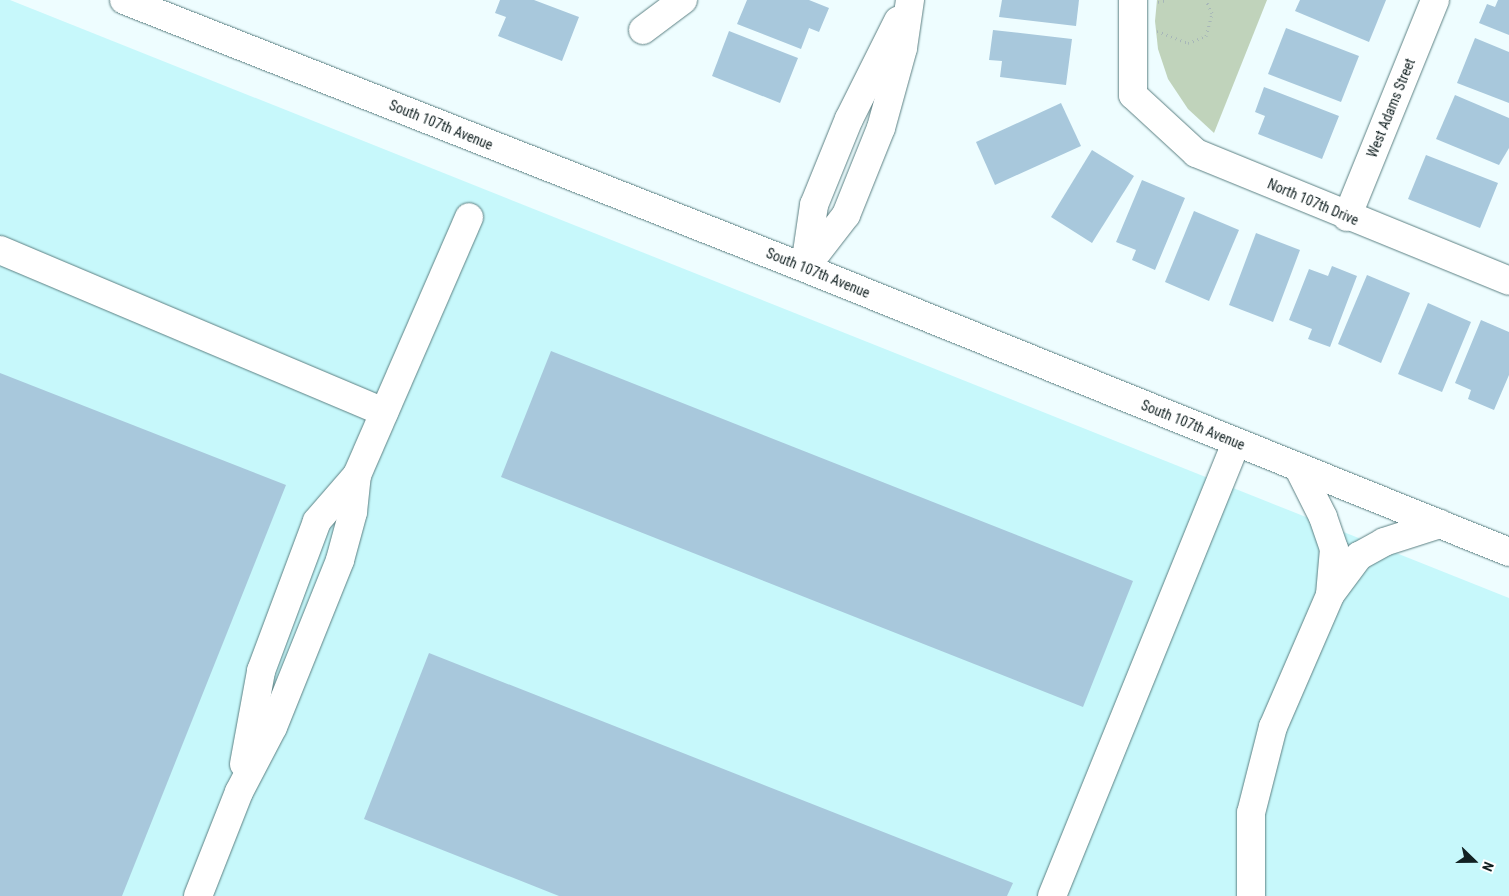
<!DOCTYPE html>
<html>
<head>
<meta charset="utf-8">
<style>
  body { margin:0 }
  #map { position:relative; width:1509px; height:896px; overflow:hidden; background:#eefdff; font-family:"Roboto Condensed",sans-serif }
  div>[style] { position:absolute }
  .built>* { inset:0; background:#c7f8fb }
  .green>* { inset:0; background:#c0d3bb }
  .building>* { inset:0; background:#a8c8dc }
  .path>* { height:3px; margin-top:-1.5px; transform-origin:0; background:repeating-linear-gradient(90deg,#a7b6b8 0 1px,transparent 0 5px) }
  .roads { filter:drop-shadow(0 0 1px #5c8083) drop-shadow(0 0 1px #5c8083) }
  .minor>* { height:28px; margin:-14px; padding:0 14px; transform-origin:14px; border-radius:14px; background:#fff }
  .major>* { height:28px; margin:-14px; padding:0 14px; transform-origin:14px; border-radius:14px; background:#fff }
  span { translate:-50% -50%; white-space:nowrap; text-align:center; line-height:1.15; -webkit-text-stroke:5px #fff; paint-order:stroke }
  .street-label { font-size:14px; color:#122122 }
  .north { position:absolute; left:1449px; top:836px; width:50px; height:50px; -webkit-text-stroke:4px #fff; paint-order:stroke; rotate:112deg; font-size:14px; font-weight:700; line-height:20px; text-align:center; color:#122122 }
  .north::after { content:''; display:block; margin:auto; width:18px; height:22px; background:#122122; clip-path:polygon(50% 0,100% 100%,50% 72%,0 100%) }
</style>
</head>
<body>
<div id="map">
  <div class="built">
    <div style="clip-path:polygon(0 0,10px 0,1509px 598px,1509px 896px,0 896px)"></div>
  </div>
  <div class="green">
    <div style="clip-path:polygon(1157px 0,1267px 0,1214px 133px,1188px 109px,1168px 79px,1158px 49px,1155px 21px)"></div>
  </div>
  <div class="building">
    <div style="clip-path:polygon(500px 0,534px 0,579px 17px,562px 61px,498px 36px,506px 17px,495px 13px)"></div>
    <div style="clip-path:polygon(747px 0,809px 0,829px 8px,819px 32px,809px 28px,801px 49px,737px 24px)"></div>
    <div style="clip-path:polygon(1002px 0,1079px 0,1076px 26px,999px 17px)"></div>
    <div style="clip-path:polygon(1300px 0,1386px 0,1369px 42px,1295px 11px)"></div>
    <div style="clip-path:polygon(1498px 0,1509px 0,1509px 35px,1479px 23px,1487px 4px,1495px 7px)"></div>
    <div style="clip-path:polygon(1286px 28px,1359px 56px,1341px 102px,1268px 74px)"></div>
    <div style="clip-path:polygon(993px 30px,1072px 39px,1066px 85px,1000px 77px,1002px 61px,989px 60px)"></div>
    <div style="clip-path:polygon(729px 31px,798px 58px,780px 103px,712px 76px)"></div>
    <div style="clip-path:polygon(1475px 38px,1509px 52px,1509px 103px,1457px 83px)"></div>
    <div style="clip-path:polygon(1264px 87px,1339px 116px,1322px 159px,1258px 134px,1265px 116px,1255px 112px)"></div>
    <div style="clip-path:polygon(1455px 95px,1509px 118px,1509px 148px,1499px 165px,1436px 139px)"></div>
    <div style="clip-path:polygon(1061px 103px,1081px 146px,995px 185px,976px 142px)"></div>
    <div style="clip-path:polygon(1092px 150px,1134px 176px,1092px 243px,1051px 217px)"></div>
    <div style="clip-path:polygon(1426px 155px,1498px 183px,1480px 228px,1408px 199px)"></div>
    <div style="clip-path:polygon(1142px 180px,1185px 198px,1155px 270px,1132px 260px,1136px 250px,1116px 242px)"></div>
    <div style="clip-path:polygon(1194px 211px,1239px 230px,1209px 301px,1165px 282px)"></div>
    <div style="clip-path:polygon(1256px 233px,1300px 250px,1273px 322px,1229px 305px)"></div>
    <div style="clip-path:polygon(1332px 266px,1357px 276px,1330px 347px,1308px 339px,1312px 329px,1289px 320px,1309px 269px,1328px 276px)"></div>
    <div style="clip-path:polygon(1367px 275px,1410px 293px,1381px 363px,1338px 344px)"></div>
    <div style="clip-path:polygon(1428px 303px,1471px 322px,1442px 392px,1398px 374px)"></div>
    <div style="clip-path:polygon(1481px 320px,1509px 332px,1509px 375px,1494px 410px,1468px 399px,1471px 390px,1455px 383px)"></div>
    <div style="clip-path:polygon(551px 351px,1133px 581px,1083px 707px,501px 477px)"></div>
    <div style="clip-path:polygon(0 373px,286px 485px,122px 896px,0 896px)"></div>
    <div style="clip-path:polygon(429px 653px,1013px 883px,1007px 896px,559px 896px,364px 819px)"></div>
  </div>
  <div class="path">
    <div style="left:1158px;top:2px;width:9px;rotate:-13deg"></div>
    <div style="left:1157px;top:31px;width:33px;rotate:21deg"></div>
    <div style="left:1188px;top:43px;width:19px;rotate:-21deg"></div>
    <div style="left:1206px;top:36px;width:24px;rotate:-75deg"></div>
    <div style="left:1212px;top:13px;width:14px;rotate:-115deg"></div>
  </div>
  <div class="roads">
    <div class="minor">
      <div style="left:1133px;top:0;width:95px;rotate:90deg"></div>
      <div style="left:1133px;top:95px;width:86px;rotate:42.6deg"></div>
      <div style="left:1196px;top:153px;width:338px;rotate:22.2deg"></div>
      <div style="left:643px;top:30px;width:50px;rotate:-36.9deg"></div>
      <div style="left:1347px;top:217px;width:234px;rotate:-67.9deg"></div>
      <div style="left:0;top:250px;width:417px;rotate:22.9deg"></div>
      <div style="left:805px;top:266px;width:62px;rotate:-81.6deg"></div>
      <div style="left:814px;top:205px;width:93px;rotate:-67.9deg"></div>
      <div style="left:849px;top:119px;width:110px;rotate:-63.4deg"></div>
      <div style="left:805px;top:268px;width:67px;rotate:-52.3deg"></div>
      <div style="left:846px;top:215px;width:94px;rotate:-68.1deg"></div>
      <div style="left:881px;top:128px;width:83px;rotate:-74.6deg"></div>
      <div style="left:903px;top:48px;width:49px;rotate:-81.7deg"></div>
      <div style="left:1298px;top:467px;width:56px;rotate:63.4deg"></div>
      <div style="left:1323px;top:517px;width:34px;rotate:71deg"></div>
      <div style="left:1334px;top:549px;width:46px;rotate:95deg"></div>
      <div style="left:244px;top:764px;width:95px;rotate:-79.6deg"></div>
      <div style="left:261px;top:671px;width:160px;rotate:-69.5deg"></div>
      <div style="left:317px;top:521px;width:61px;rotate:-49deg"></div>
      <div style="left:198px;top:896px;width:112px;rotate:-68.5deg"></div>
      <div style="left:239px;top:792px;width:73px;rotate:-62.4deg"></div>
      <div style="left:273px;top:727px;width:180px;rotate:-68.1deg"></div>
      <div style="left:340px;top:560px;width:50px;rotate:-74.8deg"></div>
      <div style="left:353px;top:512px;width:37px;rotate:-84deg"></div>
      <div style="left:357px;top:475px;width:281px;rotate:-66.5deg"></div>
      <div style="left:1052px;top:896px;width:489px;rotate:-67.9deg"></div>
      <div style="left:1251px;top:896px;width:83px;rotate:-90deg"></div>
      <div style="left:1251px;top:813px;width:89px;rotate:-75.7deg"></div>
      <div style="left:1273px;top:727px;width:144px;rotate:-66.6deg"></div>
      <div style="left:1330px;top:595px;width:49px;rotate:-53.4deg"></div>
      <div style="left:1359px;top:556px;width:29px;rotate:-29deg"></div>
      <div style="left:1384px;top:542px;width:59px;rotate:-17.8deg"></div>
    </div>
    <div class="major">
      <div style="left:124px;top:0;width:732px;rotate:21.48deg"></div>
      <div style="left:805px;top:268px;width:759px;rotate:21.97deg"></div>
    </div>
  </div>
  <div class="street-label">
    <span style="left:1391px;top:108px;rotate:-68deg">West Adams Street</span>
    <span style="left:441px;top:125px;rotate:22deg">South 107th Avenue</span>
    <span style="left:1313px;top:202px;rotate:23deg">North 107th Drive</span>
    <span style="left:818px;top:273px;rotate:22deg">South 107th Avenue</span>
    <span style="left:1193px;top:425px;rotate:22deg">South 107th Avenue</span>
  </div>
  <div class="north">N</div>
</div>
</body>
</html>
